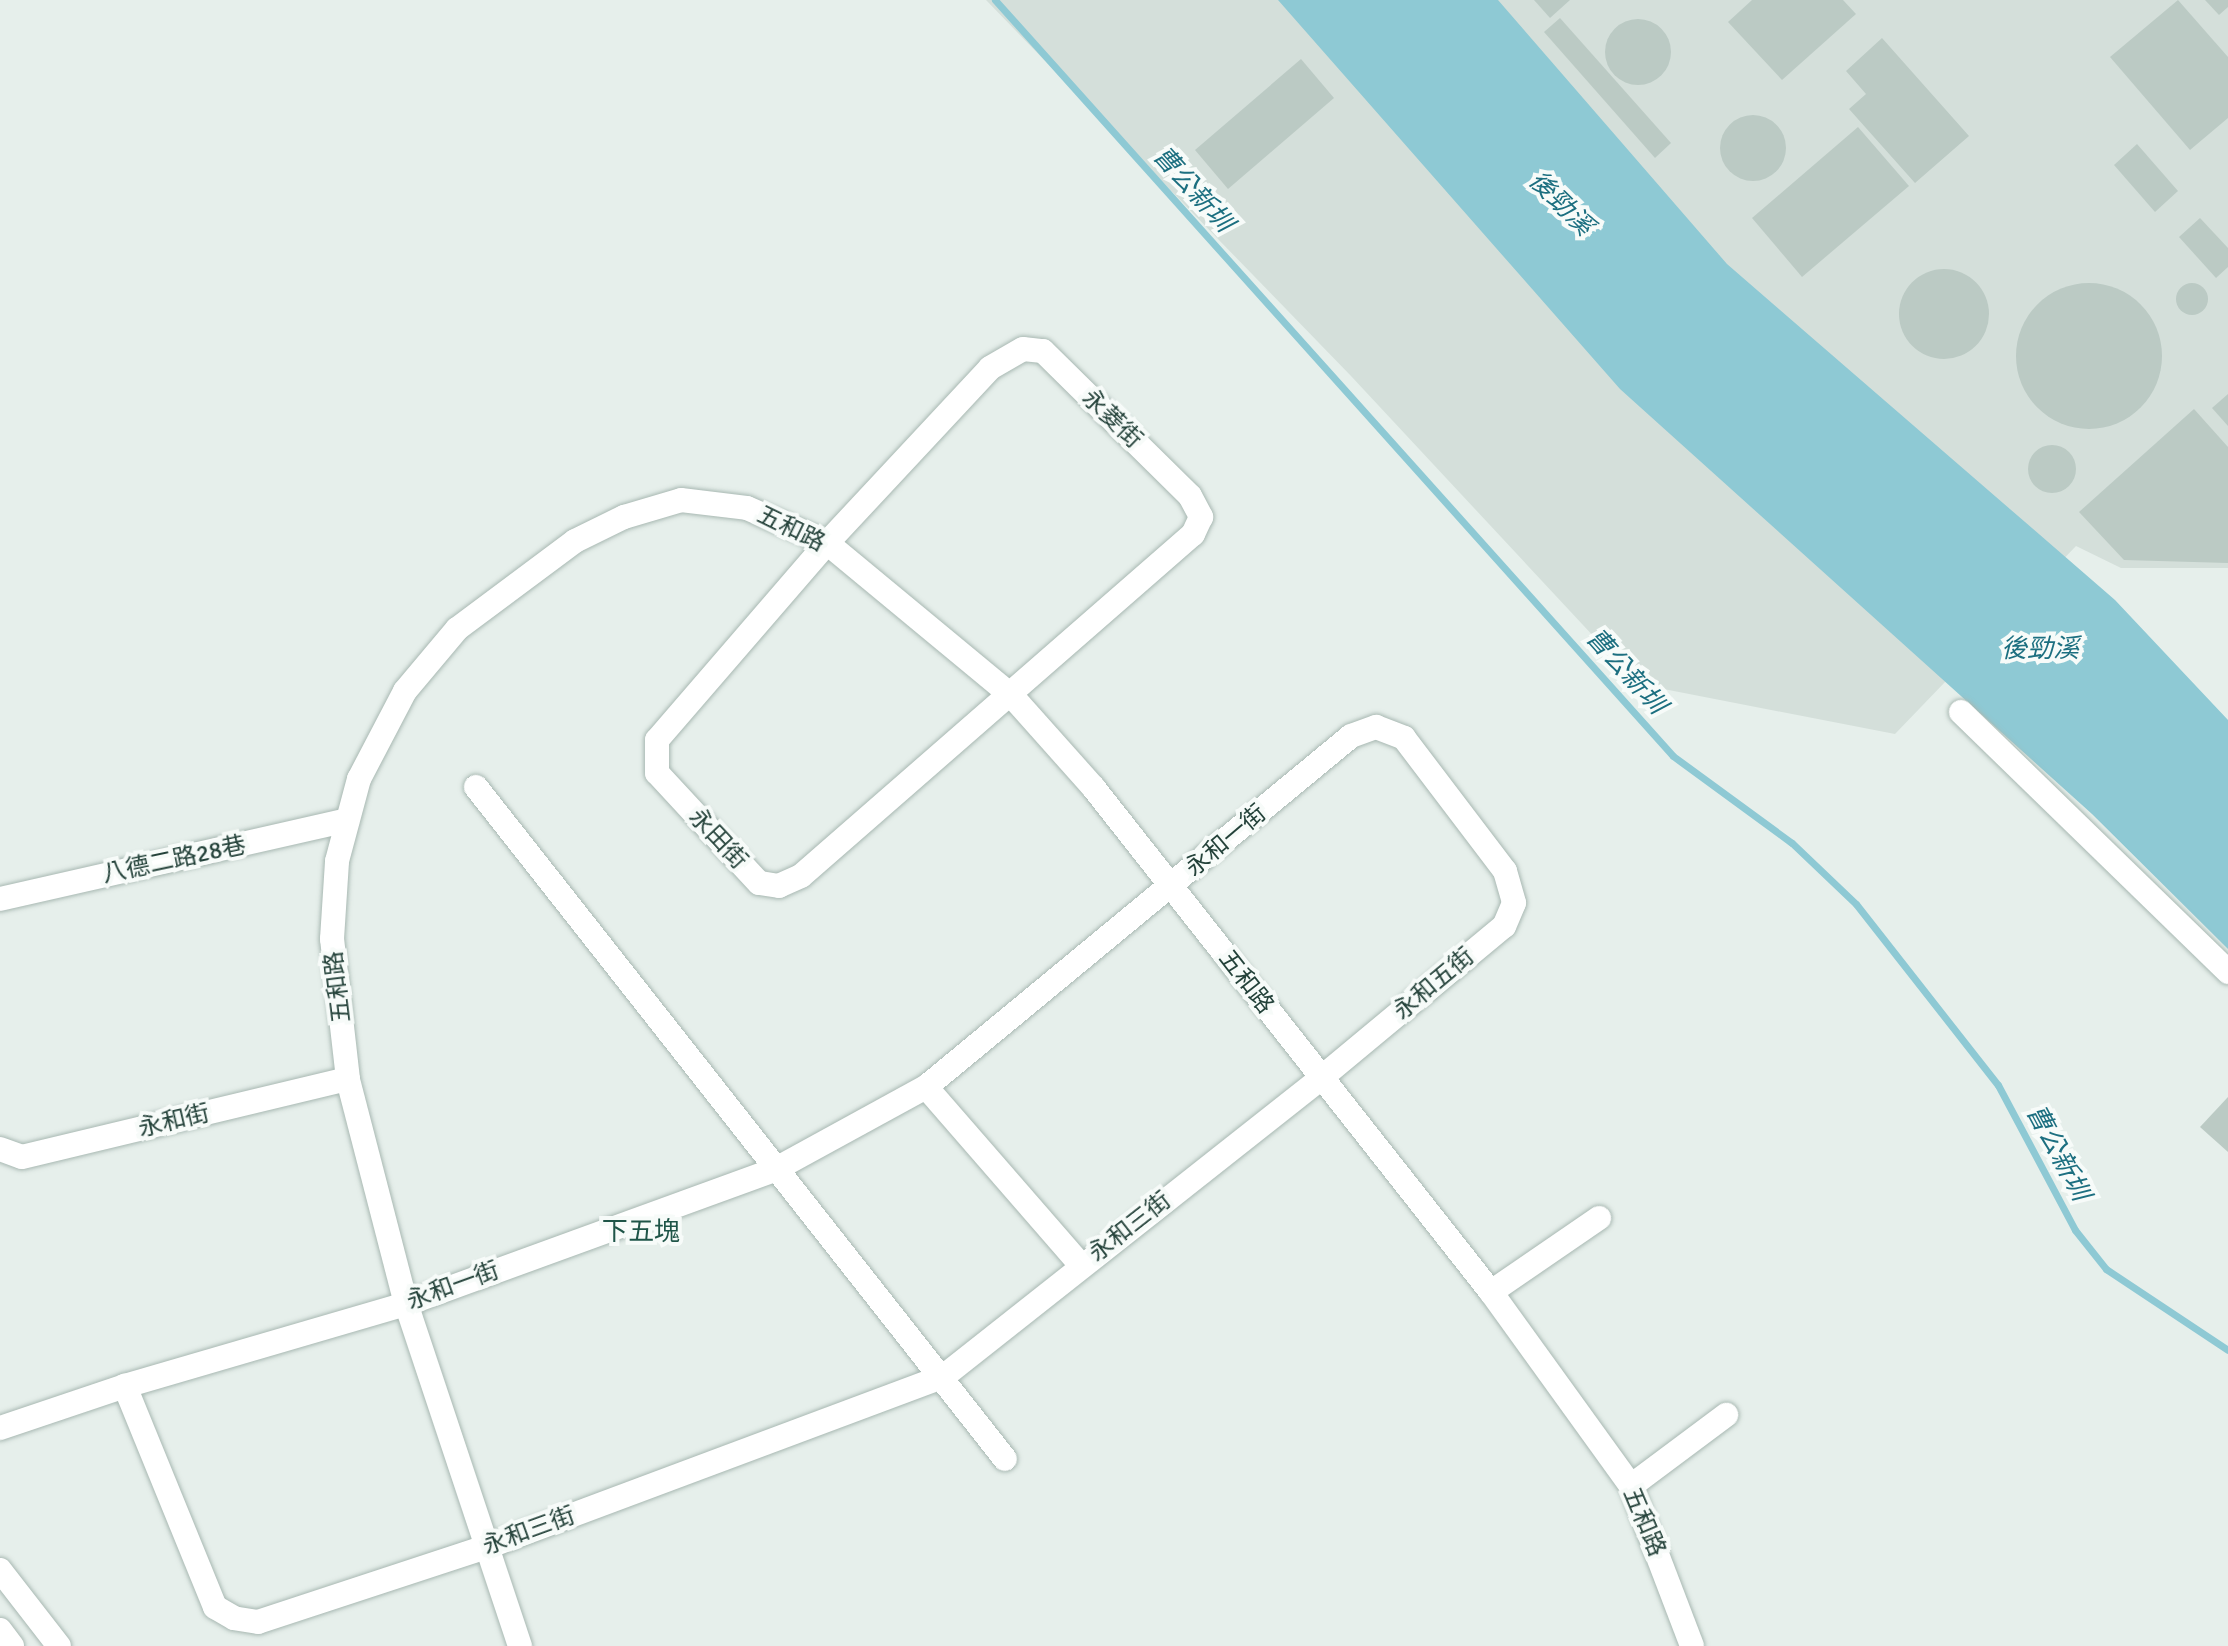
<!DOCTYPE html>
<html>
<head>
<meta charset="utf-8">
<style>
  body { margin:0 }
  #map { position:relative; width:2228px; height:1646px; overflow:hidden; background:#e6efeb; font-family:Signika,"Noto Sans TC",sans-serif }
  div>[style] { position:absolute }
  .built>* { inset:0; background:#d4dfda }
  .water>* { inset:0; background:#8ec9d4 }
  .stream>* { height:7px; margin:-3.5px; padding:0 3.5px; transform-origin:3.5px; border-radius:3.5px; background:#8ec9d4 }
  .building>* { inset:0; background:#bbcac4 }
  .round { border-radius:50% }
  .roads { filter:drop-shadow(0 0 2px #a8b8b2) drop-shadow(0 0 2px #a8b8b2) }
  .street>* { height:24px; margin:-12px; padding:0 12px; transform-origin:12px; border-radius:12px; background:#fff }
  .secondary>* { height:24px; margin:-12px; padding:0 12px; transform-origin:12px; border-radius:12px; background:#fff }
  span { translate:-50% -50%; white-space:nowrap; text-align:center; line-height:1.15; -webkit-text-stroke:8px #f7fbf9; paint-order:stroke }
  .street-label { font-size:24px; color:#24423a }
  .water-label { font-size:26px; color:#1c6f80; font-style:italic }
  .neighbourhood-label { font-size:26px; color:#1f5548 }
</style>
</head>
<body>
<div id="map">
  <div class="built">
    <div style="clip-path:polygon(986px 0,2228px 0,2228px 568px,2121px 568px,2076px 546px,1895px 734px,1638px 684px,1351px 376px)"></div>
  </div>
  <div class="water">
    <div style="clip-path:polygon(1278px 0,1498px 0,1727px 264px,2115px 600px,2228px 720px,2228px 949px,2092px 814px,1620px 389px)"></div>
  </div>
  <div class="stream">
    <div style="left:995px;top:0;width:1015px;rotate:48.11deg"></div>
    <div style="left:1673px;top:756px;width:147px;rotate:36.2deg"></div>
    <div style="left:1792px;top:843px;width:88px;rotate:43.6deg"></div>
    <div style="left:1856px;top:904px;width:230px;rotate:51.9deg"></div>
    <div style="left:1998px;top:1085px;width:164px;rotate:62deg"></div>
    <div style="left:2075px;top:1230px;width:50px;rotate:51.5deg"></div>
    <div style="left:2106px;top:1269px;width:146px;rotate:33.6deg"></div>
  </div>
  <div class="building">
    <div style="clip-path:polygon(1534px 0,1570px 0,1550px 18px)"></div>
    <div style="clip-path:polygon(1752px 0,1843px 0,1856px 14px,1782px 80px,1728px 22px)"></div>
    <div style="clip-path:polygon(2178px 0,2228px 57px,2228px 118px,2190px 150px,2110px 57px)"></div>
    <div style="clip-path:polygon(2205px 0,2228px 0,2228px 7px,2219px 15px)"></div>
    <div style="clip-path:polygon(1560px 18px,1671px 143px,1655px 158px,1544px 32px)"></div>
    <div class="round" style="left:1605px;top:19px;width:66px;height:66px"></div>
    <div style="clip-path:polygon(1882px 38px,1969px 136px,1915px 183px,1849px 109px,1866px 94px,1846px 71px)"></div>
    <div style="clip-path:polygon(1301px 59px,1334px 98px,1228px 189px,1195px 150px)"></div>
    <div class="round" style="left:1720px;top:115px;width:66px;height:66px"></div>
    <div style="clip-path:polygon(1858px 127px,1909px 186px,1802px 277px,1752px 218px)"></div>
    <div style="clip-path:polygon(2137px 144px,2178px 191px,2155px 212px,2114px 165px)"></div>
    <div style="clip-path:polygon(2200px 218px,2228px 248px,2228px 267px,2216px 278px,2179px 237px)"></div>
    <div class="round" style="left:1899px;top:269px;width:90px;height:90px"></div>
    <div class="round" style="left:2016px;top:283px;width:146px;height:146px"></div>
    <div class="round" style="left:2176px;top:283px;width:32px;height:32px"></div>
    <div style="clip-path:polygon(2228px 394px,2228px 426px,2212px 408px)"></div>
    <div style="clip-path:polygon(2194px 409px,2228px 447px,2228px 563px,2124px 560px,2079px 512px)"></div>
    <div class="round" style="left:2028px;top:445px;width:48px;height:48px"></div>
    <div style="clip-path:polygon(2228px 1097px,2228px 1152px,2200px 1127px)"></div>
  </div>
  <div class="roads">
    <div class="street">
      <div style="left:1023px;top:349px;width:20px;rotate:6deg"></div>
      <div style="left:1043px;top:351px;width:206px;rotate:44.6deg"></div>
      <div style="left:1190px;top:496px;width:24px;rotate:62deg"></div>
      <div style="left:1201px;top:517px;width:19px;rotate:115deg"></div>
      <div style="left:1193px;top:534px;width:520px;rotate:138.9deg"></div>
      <div style="left:801px;top:876px;width:24px;rotate:156deg"></div>
      <div style="left:779px;top:886px;width:20px;rotate:-171deg"></div>
      <div style="left:759px;top:883px;width:150px;rotate:-132.8deg"></div>
      <div style="left:657px;top:773px;width:33px;rotate:-90deg"></div>
      <div style="left:657px;top:740px;width:260px;rotate:-49.2deg"></div>
      <div style="left:827px;top:543px;width:239px;rotate:-47deg"></div>
      <div style="left:990px;top:368px;width:38px;rotate:-30deg"></div>
      <div style="left:1961px;top:712px;width:373px;rotate:44.2deg"></div>
      <div style="left:476px;top:787px;width:855px;rotate:51.79deg"></div>
      <div style="left:0;top:899px;width:356px;rotate:-12.8deg"></div>
      <div style="left:926px;top:1087px;width:236px;rotate:49deg"></div>
      <div style="left:0;top:1149px;width:23px;rotate:20deg"></div>
      <div style="left:22px;top:1157px;width:335px;rotate:-13.5deg"></div>
      <div style="left:1491px;top:1292px;width:131px;rotate:-34.4deg"></div>
      <div style="left:0;top:1428px;width:132px;rotate:-18.6deg"></div>
      <div style="left:125px;top:1386px;width:293px;rotate:-16.3deg"></div>
      <div style="left:406px;top:1304px;width:394px;rotate:-20deg"></div>
      <div style="left:776px;top:1169px;width:171px;rotate:-28.7deg"></div>
      <div style="left:926px;top:1087px;width:551px;rotate:-39.55deg"></div>
      <div style="left:1351px;top:736px;width:27px;rotate:-20deg"></div>
      <div style="left:1376px;top:727px;width:30px;rotate:21deg"></div>
      <div style="left:1404px;top:738px;width:167px;rotate:52.8deg"></div>
      <div style="left:1505px;top:871px;width:33px;rotate:74deg"></div>
      <div style="left:1514px;top:903px;width:25px;rotate:113deg"></div>
      <div style="left:1504px;top:926px;width:239px;rotate:140.3deg"></div>
      <div style="left:1320px;top:1079px;width:481px;rotate:141.7deg"></div>
      <div style="left:942px;top:1377px;width:483px;rotate:159.5deg"></div>
      <div style="left:489px;top:1546px;width:243px;rotate:161.8deg"></div>
      <div style="left:258px;top:1622px;width:24px;rotate:-171deg"></div>
      <div style="left:234px;top:1618px;width:22px;rotate:-150deg"></div>
      <div style="left:215px;top:1607px;width:239px;rotate:-112.2deg"></div>
      <div style="left:1631px;top:1486px;width:119px;rotate:-36.8deg"></div>
      <div style="left:520px;top:1646px;width:360px;rotate:-108.4deg"></div>
      <div style="left:406px;top:1304px;width:232px;rotate:-104.5deg"></div>
      <div style="left:348px;top:1079px;width:141px;rotate:-96.5deg"></div>
      <div style="left:332px;top:939px;width:78px;rotate:-86.3deg"></div>
      <div style="left:337px;top:861px;width:85px;rotate:-75deg"></div>
      <div style="left:359px;top:779px;width:99px;rotate:-62.4deg"></div>
      <div style="left:405px;top:691px;width:81px;rotate:-50deg"></div>
      <div style="left:457px;top:629px;width:147px;rotate:-36.7deg"></div>
      <div style="left:575px;top:541px;width:55px;rotate:-26.1deg"></div>
      <div style="left:624px;top:517px;width:59px;rotate:-16.6deg"></div>
      <div style="left:681px;top:500px;width:66px;rotate:6.9deg"></div>
      <div style="left:747px;top:508px;width:87px;rotate:23.6deg"></div>
      <div style="left:827px;top:543px;width:239px;rotate:39.6deg"></div>
      <div style="left:1011px;top:695px;width:123px;rotate:48.3deg"></div>
      <div style="left:1093px;top:787px;width:643px;rotate:51.76deg"></div>
      <div style="left:1491px;top:1292px;width:239px;rotate:54.2deg"></div>
      <div style="left:1631px;top:1486px;width:171px;rotate:69.1deg"></div>
    </div>
    <div class="secondary">
      <div style="left:0;top:1570px;width:96px;rotate:52.2deg"></div>
      <div style="left:0;top:1630px;width:20px;rotate:53deg"></div>
    </div>
  </div>
  <div class="street-label">
    <span style="left:1112px;top:419px;rotate:44deg">永菱街</span>
    <span style="left:791px;top:529px;rotate:26deg">五和路</span>
    <span style="left:718px;top:839px;rotate:47deg">永田街</span>
    <span style="left:1226px;top:841px;rotate:-40deg">永和一街</span>
    <span style="left:174px;top:860px;rotate:-12deg">八德二路28巷</span>
    <span style="left:1246px;top:982px;rotate:52deg">五和路</span>
    <span style="left:1434px;top:984px;rotate:-40deg">永和五街</span>
    <span style="left:338px;top:987px;rotate:-97deg">五和路</span>
    <span style="left:174px;top:1121px;rotate:-13deg">永和街</span>
    <span style="left:1130px;top:1227px;rotate:-38deg">永和三街</span>
    <span style="left:453px;top:1286px;rotate:-20deg">永和一街</span>
    <span style="left:1644px;top:1522px;rotate:67deg">五和路</span>
    <span style="left:529px;top:1531px;rotate:-20deg">永和三街</span>
  </div>
  <div class="water-label">
    <span style="left:1192px;top:190px;rotate:48deg">曹公新圳</span>
    <span style="left:1560px;top:204px;rotate:45deg">後勁溪</span>
    <span style="left:2040px;top:650px">後勁溪</span>
    <span style="left:1625px;top:672px;rotate:48deg">曹公新圳</span>
    <span style="left:2057px;top:1153px;rotate:62deg">曹公新圳</span>
  </div>
  <div class="neighbourhood-label">
    <span style="left:641px;top:1233px">下五塊</span>
  </div>
</div>
</body>
</html>
